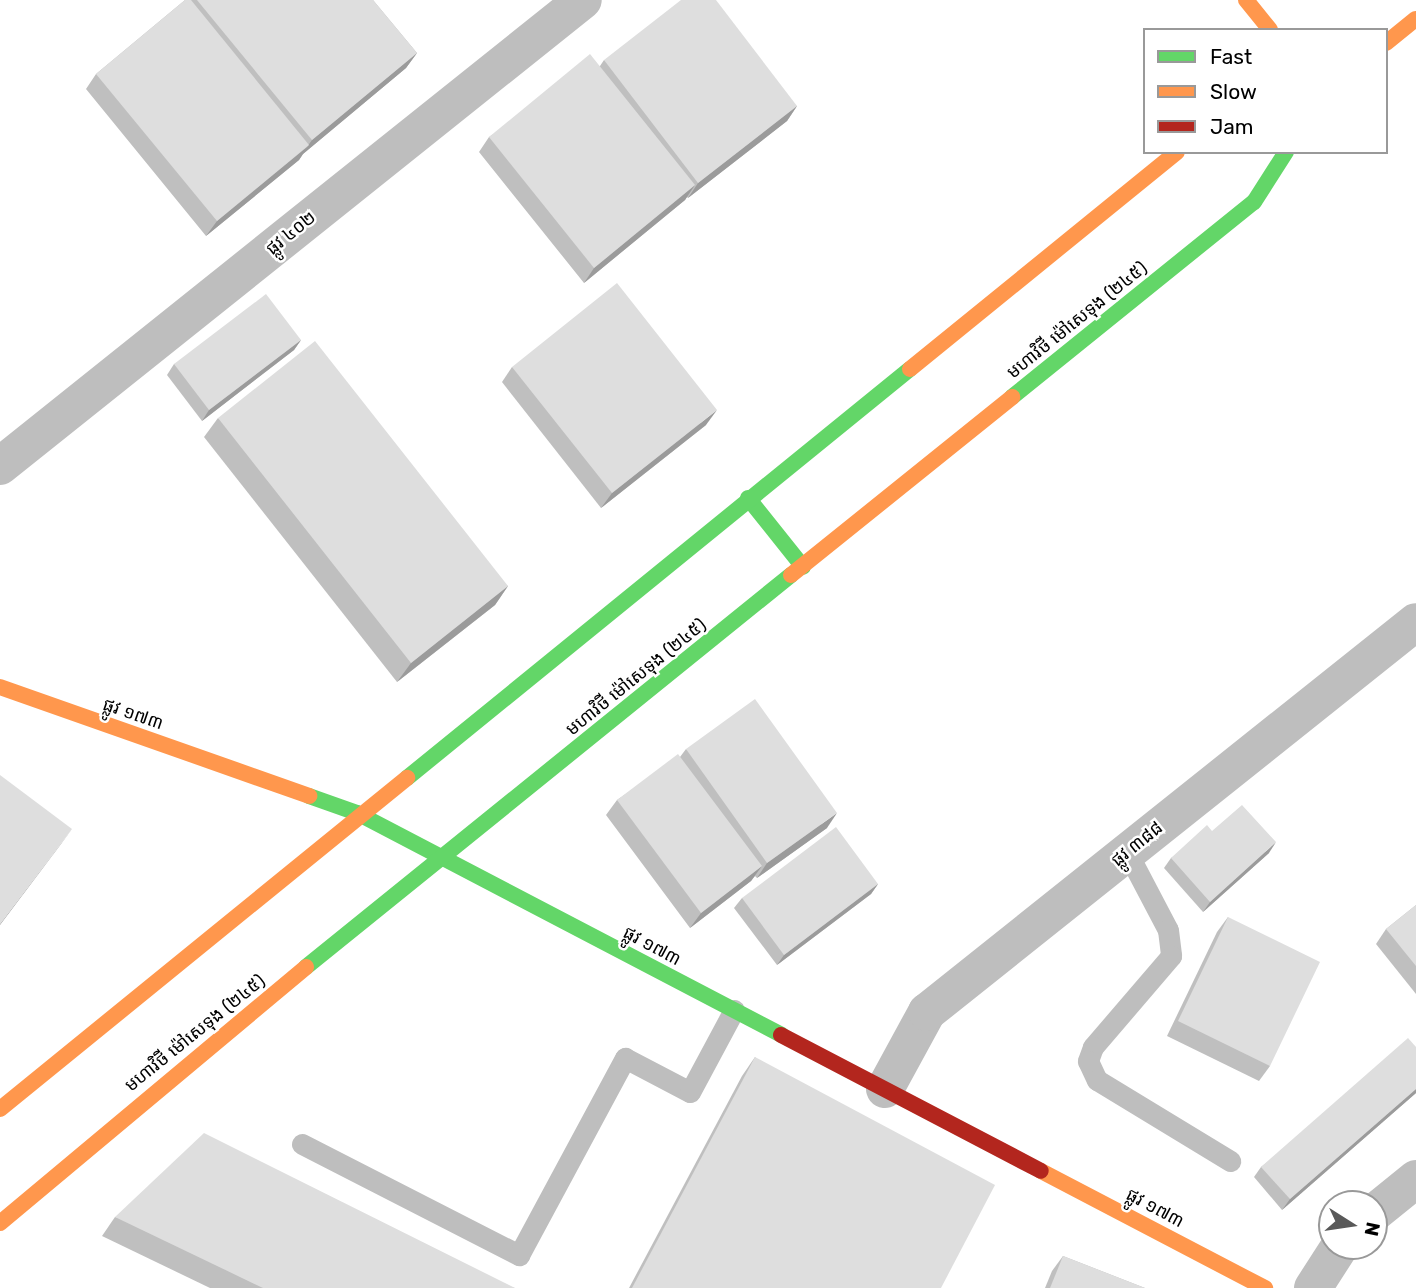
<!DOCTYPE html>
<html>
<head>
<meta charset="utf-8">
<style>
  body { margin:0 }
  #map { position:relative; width:1416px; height:1288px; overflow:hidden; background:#fff; font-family:Rubik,"Noto Sans Khmer",sans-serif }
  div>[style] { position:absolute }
  .lane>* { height:21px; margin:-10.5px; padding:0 10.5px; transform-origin:10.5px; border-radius:10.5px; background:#bebebe }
  .street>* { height:38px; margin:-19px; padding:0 19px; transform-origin:19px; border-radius:19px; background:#bebebe }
  .fast>* { height:16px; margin:-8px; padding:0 8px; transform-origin:8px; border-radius:8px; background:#63d668 }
  .slow>* { height:16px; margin:-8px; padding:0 8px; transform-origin:8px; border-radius:8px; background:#ff974d }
  .jam>* { height:16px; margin:-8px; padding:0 8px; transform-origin:8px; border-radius:8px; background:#b3261e }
  .wall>* { inset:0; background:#bfbfbf }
  .shaded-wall>* { inset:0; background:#9b9b9b }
  .building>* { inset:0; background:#dedede }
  span { translate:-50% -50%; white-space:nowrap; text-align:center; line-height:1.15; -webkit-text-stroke:5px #fff; paint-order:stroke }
  .street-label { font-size:18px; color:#000 }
  .legend { position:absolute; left:1143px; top:28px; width:245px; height:126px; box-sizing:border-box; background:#fff; border:2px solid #999; margin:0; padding:9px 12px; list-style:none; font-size:21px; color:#000 }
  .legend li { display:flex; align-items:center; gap:14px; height:35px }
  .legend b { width:35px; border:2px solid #999 }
  .north { position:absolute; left:1318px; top:1190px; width:70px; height:70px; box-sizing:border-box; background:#fff; border:2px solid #999; border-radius:50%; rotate:102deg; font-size:19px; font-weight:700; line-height:28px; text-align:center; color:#000 }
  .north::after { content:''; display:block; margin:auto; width:24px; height:32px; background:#595959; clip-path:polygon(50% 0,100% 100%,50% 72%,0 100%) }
</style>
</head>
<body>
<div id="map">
  <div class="lane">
    <div style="left:1127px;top:852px;width:88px;rotate:62.3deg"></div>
    <div style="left:1168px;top:930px;width:26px;rotate:83deg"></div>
    <div style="left:1171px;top:956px;width:120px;rotate:130.6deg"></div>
    <div style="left:1093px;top:1047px;width:15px;rotate:110deg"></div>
    <div style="left:1088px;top:1061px;width:21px;rotate:65deg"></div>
    <div style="left:1097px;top:1080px;width:156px;rotate:31.3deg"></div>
    <div style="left:302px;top:1144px;width:244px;rotate:27.1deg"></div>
    <div style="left:519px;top:1255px;width:224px;rotate:-61.7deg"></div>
    <div style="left:625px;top:1058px;width:73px;rotate:27.6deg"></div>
    <div style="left:690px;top:1092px;width:93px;rotate:-61.8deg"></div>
  </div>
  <div class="street">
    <div style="left:0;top:466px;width:746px;rotate:-38.64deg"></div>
    <div style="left:885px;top:1089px;width:88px;rotate:-61.4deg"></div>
    <div style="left:927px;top:1012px;width:625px;rotate:-38.57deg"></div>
    <div style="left:1374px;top:1213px;width:54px;rotate:-39deg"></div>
    <div style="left:1313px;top:1288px;width:50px;rotate:-57.3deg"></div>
  </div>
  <div class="fast">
    <div style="left:1012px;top:397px;width:311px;rotate:-38.9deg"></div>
    <div style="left:1254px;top:202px;width:59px;rotate:-57.4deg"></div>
    <div style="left:748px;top:498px;width:88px;rotate:51.4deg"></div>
    <div style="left:407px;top:778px;width:648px;rotate:-39.12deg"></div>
    <div style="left:309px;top:796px;width:51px;rotate:19.5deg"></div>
    <div style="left:357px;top:813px;width:479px;rotate:27.6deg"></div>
    <div style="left:306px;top:967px;width:624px;rotate:-38.95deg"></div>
  </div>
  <div class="slow">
    <div style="left:1246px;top:0;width:38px;rotate:51deg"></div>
    <div style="left:1386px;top:43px;width:38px;rotate:-39deg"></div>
    <div style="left:910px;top:369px;width:344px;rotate:-39.1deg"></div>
    <div style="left:791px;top:575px;width:284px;rotate:-38.8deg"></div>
    <div style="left:0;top:687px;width:328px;rotate:19.4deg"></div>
    <div style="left:0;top:1109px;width:525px;rotate:-39.12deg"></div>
    <div style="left:1041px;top:1171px;width:253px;rotate:27.6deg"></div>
    <div style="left:0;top:1223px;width:399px;rotate:-39.9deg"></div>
  </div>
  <div class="jam">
    <div style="left:781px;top:1035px;width:293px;rotate:27.6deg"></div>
  </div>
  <div class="wall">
    <div style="clip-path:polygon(185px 0,373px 0,417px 53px,406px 68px,303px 154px,299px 160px,206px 236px,86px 89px,96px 74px)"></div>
    <div style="clip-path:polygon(604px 60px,797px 106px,787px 121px,688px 198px,687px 197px,685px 200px,584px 283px,479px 152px,489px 137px,600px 66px)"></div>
    <div style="clip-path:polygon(301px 340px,294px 350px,202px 421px,167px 375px,174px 364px)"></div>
    <div style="clip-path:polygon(512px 367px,706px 425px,601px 508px,502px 382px)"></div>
    <div style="clip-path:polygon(218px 418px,508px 586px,495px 605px,397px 682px,204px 437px)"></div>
    <div style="clip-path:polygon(686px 749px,827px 828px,757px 878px,755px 876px,751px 881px,690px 928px,606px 815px,617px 800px,680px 757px)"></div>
    <div style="clip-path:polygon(1212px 831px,1269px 853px,1203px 912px,1164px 868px,1171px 858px)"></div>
    <div style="clip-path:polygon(878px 884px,871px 894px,777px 965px,734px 908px,742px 898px)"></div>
    <div style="clip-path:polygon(1416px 905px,1416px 994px,1376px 944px,1386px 929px)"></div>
    <div style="clip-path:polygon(1228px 917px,1270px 1066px,1259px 1081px,1167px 1036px,1217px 932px)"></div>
    <div style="clip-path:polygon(1416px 1047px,1416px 1093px,1282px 1210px,1254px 1177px,1261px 1167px)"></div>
    <div style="clip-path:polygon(755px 1057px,941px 1288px,629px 1288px,742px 1076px)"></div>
    <div style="clip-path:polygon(115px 1217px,515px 1288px,210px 1288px,102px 1236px)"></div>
    <div style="clip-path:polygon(1063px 1256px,1145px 1288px,1045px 1288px,1052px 1271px)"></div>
  </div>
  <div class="shaded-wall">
    <div style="clip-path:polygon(417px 53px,406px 68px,303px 154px,299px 160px,206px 236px,217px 221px,307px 147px,312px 140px)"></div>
    <div style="clip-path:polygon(797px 106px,787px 121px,688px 198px,698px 183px)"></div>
    <div style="clip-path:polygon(695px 185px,685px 200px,584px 283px,594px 268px)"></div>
    <div style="clip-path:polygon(301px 340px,294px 350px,202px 421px,209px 410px)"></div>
    <div style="clip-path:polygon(717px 410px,706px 425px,601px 508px,612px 493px)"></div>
    <div style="clip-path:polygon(508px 586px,495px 605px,397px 682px,411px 663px)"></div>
    <div style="clip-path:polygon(837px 813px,827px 828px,757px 878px,767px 863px)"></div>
    <div style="clip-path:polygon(72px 829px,61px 844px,0 925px,0 924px)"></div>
    <div style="clip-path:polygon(1276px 842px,1269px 853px,1203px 912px,1210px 902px)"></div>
    <div style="clip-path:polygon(762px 866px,751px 881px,690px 928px,701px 913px)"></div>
    <div style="clip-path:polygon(878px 884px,871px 894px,777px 965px,784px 955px)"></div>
    <div style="clip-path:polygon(1416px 1089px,1416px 1093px,1282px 1210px,1290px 1199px)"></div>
  </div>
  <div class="building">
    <div style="clip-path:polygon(185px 0,191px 0,309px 145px,217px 221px,96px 74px)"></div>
    <div style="clip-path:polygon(197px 0,373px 0,417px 53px,312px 140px)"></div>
    <div style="clip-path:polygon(681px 0,716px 0,797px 106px,698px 183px,604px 60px)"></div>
    <div style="clip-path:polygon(590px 54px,695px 185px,594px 268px,489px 137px)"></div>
    <div style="clip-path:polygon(617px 283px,717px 410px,612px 493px,512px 367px)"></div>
    <div style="clip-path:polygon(266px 294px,301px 340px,209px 410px,174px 364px)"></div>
    <div style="clip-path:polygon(315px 341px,508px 586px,411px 663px,218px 418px)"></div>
    <div style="clip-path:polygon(755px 699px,837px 813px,767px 863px,686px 749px)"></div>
    <div style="clip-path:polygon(678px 754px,762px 866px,701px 913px,617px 800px)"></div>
    <div style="clip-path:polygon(0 775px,72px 829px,0 924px)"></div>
    <div style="clip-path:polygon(1242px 805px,1276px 842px,1210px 902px,1171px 858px,1207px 825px,1212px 831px)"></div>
    <div style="clip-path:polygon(836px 827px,878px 884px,784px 955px,742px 898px)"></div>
    <div style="clip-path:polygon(1416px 905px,1416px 966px,1386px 929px)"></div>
    <div style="clip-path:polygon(1228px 917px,1320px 962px,1270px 1066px,1178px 1021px)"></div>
    <div style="clip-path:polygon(1408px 1038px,1416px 1047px,1416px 1089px,1290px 1199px,1261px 1167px)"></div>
    <div style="clip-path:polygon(755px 1057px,995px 1185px,941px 1288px,632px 1288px)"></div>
    <div style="clip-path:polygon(204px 1133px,515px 1288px,263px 1288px,115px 1217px)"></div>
    <div style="clip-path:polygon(1063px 1256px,1145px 1288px,1050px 1288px)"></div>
  </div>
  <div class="street-label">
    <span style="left:291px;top:233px;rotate:-39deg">ផ្លូវ ៤០២</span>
    <span style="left:1077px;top:320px;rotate:-39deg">មហាវិថី ម៉ៅសេទុង (២៤៥)</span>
    <span style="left:636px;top:677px;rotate:-39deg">មហាវិថី ម៉ៅសេទុង (២៤៥)</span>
    <span style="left:133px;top:714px;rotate:19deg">ផ្លូវ ១៧៣</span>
    <span style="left:1137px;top:844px;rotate:-39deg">ផ្លូវ ៣៨៨</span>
    <span style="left:652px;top:946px;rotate:28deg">ផ្លូវ ១៧៣</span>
    <span style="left:195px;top:1033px;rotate:-39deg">មហាវិថី ម៉ៅសេទុង (២៤៥)</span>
    <span style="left:1155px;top:1208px;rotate:28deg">ផ្លូវ ១៧៣</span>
  </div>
  <ul class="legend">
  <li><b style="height:9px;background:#63d668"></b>Fast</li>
  <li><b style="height:9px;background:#ff974d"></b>Slow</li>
  <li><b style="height:9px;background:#b3261e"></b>Jam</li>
  </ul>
  <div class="north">N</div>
</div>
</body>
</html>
